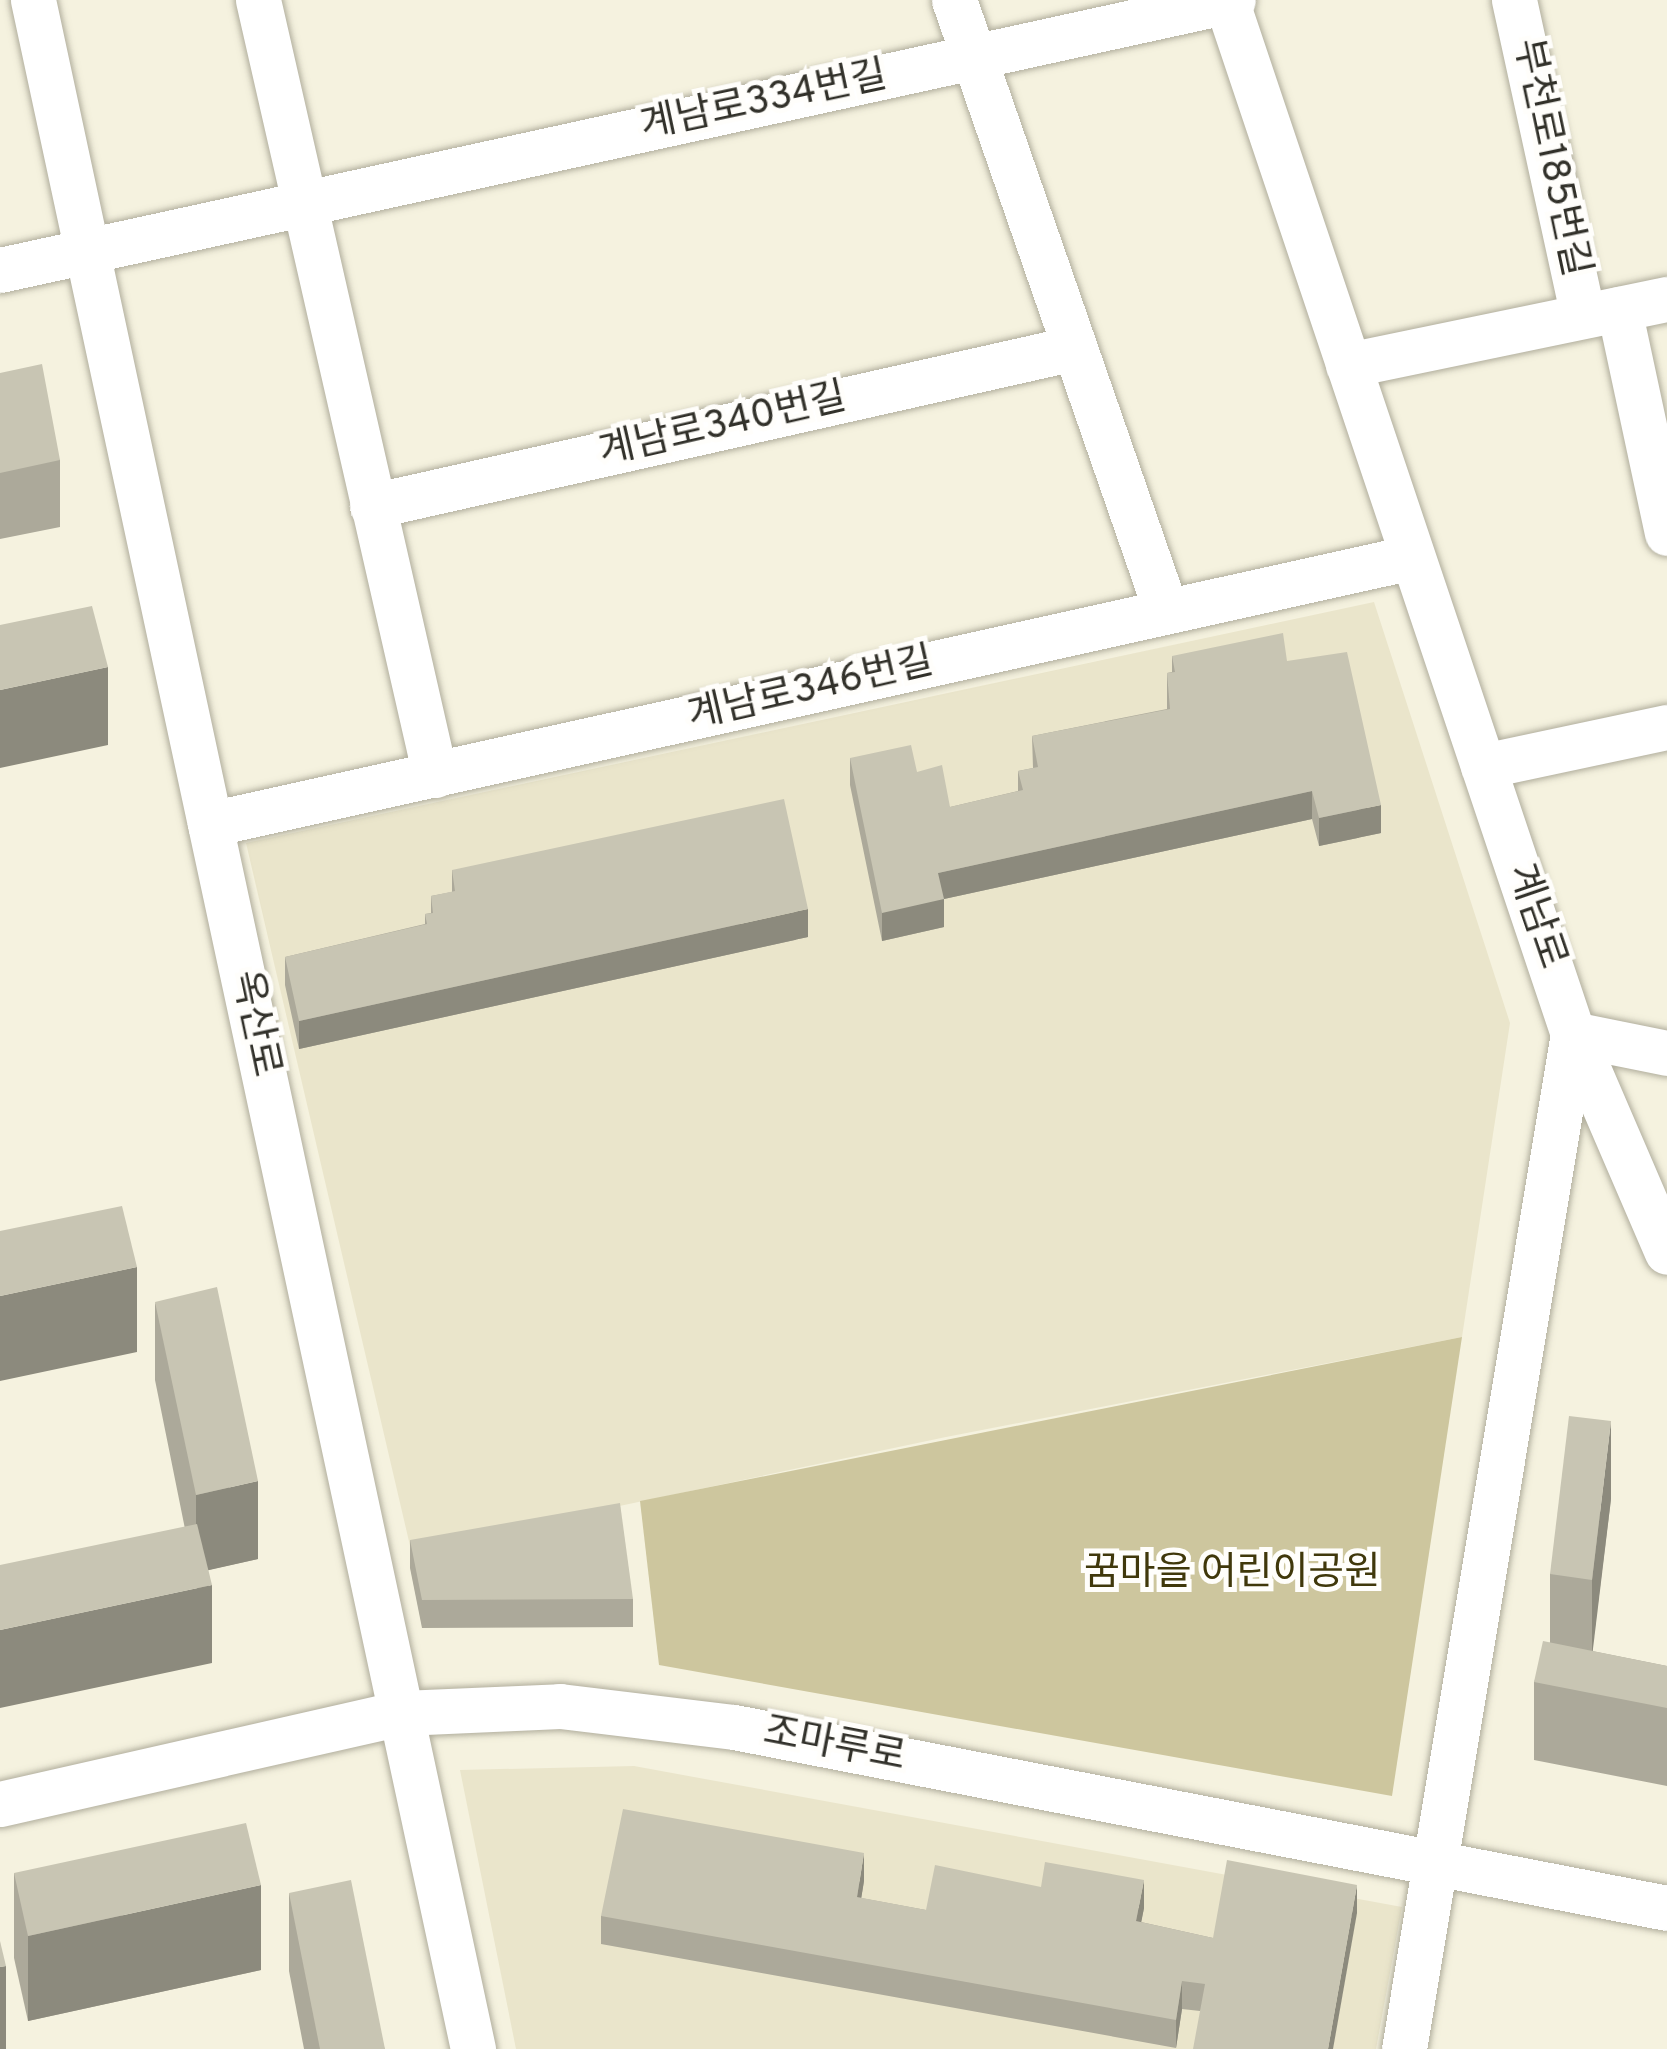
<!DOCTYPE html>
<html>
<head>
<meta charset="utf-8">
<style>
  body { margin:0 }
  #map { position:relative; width:1667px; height:2049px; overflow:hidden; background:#f5f2df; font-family:Overpass,"Noto Sans KR",sans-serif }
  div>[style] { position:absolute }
  .built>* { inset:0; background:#eae5cb }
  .green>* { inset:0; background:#cdc69e }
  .roads { filter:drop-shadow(0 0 3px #b1ae9d) drop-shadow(0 0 3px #b1ae9d) }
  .minor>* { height:45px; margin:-22.5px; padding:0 22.5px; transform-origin:22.5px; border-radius:22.5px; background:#fff }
  .wall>* { inset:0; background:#aca99a }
  .shaded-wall>* { inset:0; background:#8c8a7d }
  .building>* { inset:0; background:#c8c5b3 }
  span { translate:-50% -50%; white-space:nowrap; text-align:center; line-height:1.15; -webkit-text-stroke:10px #fffefb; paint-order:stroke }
  .street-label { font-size:39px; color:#32312a }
  .park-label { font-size:39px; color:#40380b }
</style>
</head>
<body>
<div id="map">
  <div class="built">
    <div style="clip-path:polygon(1374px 602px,1510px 1023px,1462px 1337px,946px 1437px,411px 1550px,246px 843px)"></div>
    <div style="clip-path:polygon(634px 1766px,1402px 1907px,1376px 2049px,516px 2049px,460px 1770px)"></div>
  </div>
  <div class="green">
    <div style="clip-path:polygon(1462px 1337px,1392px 1796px,659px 1665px,640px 1501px)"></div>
  </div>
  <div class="roads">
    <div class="minor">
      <div style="left:33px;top:0;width:2096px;rotate:77.88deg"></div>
      <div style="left:258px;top:0;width:795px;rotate:77.14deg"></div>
      <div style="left:954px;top:0;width:647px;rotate:70.86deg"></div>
      <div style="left:1226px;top:0;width:1091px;rotate:71.45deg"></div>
      <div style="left:1573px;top:1034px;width:237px;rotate:66.7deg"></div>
      <div style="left:1514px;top:0;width:323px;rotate:77.7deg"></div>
      <div style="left:0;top:270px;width:1262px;rotate:-12.35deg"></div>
      <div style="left:1619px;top:309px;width:229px;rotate:77.9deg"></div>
      <div style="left:1348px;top:365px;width:326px;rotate:-11.7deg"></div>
      <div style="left:372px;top:506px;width:720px;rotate:-12.68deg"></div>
      <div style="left:1483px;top:766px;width:188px;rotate:-12deg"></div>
      <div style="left:210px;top:824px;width:1231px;rotate:-12.52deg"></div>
      <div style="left:1573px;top:1034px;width:96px;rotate:11.4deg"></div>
      <div style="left:0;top:1804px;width:412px;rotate:-12.8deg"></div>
      <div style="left:402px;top:1713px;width:158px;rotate:-2.5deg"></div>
      <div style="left:560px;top:1706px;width:175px;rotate:6.9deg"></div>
      <div style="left:734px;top:1727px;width:950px;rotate:10.98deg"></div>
      <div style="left:1404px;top:2049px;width:1029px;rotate:-80.55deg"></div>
    </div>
  </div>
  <div class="wall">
    <div style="clip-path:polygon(0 373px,60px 460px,60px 527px,0 539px)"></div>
    <div style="clip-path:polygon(1172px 656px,1287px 661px,1381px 833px,1319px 846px,1312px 819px,944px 899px,944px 927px,882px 941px,850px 785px,850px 758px,917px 772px,950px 807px,1018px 791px,1018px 771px,1033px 768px,1032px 736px,1167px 709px,1167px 673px,1172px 672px)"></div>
    <div style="clip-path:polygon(452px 870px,808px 937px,299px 1049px,285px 985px,285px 957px,425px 924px,425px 914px,431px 913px,431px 896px,452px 892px)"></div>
    <div style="clip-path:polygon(155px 1302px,258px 1559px,208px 1570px,212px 1663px,155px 1380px)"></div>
    <div style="clip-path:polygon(1611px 1499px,1592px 1651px,1667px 1666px,1667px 1786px,1534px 1760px,1534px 1682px,1550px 1642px,1550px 1574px)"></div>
    <div style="clip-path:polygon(410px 1540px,633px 1599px,633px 1627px,422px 1628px,410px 1568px)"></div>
    <div style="clip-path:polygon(14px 1873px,261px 1970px,28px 2021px,14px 1958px)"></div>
    <div style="clip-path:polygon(864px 1881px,861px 1898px,926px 1910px,1144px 1908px,1141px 1922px,1213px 1938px,1357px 1913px,1200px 2011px,1182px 2009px,1176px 2048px,601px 1944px,601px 1916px)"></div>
    <div style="clip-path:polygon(289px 1893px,385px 2049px,304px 2049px,289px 1971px)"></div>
  </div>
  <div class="shaded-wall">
    <div style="clip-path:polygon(108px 667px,108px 745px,0 768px,0 690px)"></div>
    <div style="clip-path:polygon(1312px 791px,1312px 819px,944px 899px,944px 927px,882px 941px,882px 913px,938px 873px)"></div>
    <div style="clip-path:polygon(1381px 805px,1381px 833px,1319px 846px,1319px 818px)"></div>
    <div style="clip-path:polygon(808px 909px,808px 937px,299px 1049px,299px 1021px)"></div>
    <div style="clip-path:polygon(137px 1267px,137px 1352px,0 1381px,0 1296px)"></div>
    <div style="clip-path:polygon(1611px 1421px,1611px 1499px,1592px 1657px,1592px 1580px)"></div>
    <div style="clip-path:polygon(258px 1481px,258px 1559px,196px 1573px,196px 1495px)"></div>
    <div style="clip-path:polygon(212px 1585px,212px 1663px,0 1708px,0 1630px)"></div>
    <div style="clip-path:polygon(864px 1853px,864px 1881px,857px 1925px,857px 1897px)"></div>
    <div style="clip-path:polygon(1144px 1880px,1144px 1908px,1136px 1949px,1136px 1921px)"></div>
    <div style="clip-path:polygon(261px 1885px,261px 1970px,28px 2021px,28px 1936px)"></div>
    <div style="clip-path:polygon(1357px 1885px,1357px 1913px,1333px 2049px,1328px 2049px)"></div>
    <div style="clip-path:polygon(6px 1966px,6px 2049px,0 2049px,0 1967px)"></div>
    <div style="clip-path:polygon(1182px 1981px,1182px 2009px,1176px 2048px,1176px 2020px)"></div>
  </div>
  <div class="building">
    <div style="clip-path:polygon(42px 364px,60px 460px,0 473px,0 373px)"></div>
    <div style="clip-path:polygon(92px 606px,108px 667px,0 690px,0 625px)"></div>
    <div style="clip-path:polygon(1283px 633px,1287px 661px,1347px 652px,1381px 805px,1319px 818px,1312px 791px,938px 873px,944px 899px,882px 913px,850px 758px,911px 745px,917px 772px,942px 765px,950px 807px,1023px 790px,1018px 771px,1038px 767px,1032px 736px,1170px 709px,1167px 673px,1175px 672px,1172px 656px)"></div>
    <div style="clip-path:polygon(784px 799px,808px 909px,299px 1021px,285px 957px,427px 924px,425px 914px,433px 913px,431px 896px,455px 891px,452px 870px)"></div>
    <div style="clip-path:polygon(122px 1206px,137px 1267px,0 1296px,0 1231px)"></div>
    <div style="clip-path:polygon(217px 1287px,258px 1481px,196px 1495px,155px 1302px)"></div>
    <div style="clip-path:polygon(1569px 1416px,1611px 1421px,1592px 1580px,1550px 1574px)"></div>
    <div style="clip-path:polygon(620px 1503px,633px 1599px,422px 1600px,410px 1540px)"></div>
    <div style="clip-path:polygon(197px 1524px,212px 1585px,0 1630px,0 1565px)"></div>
    <div style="clip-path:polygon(1543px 1641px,1667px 1666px,1667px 1708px,1534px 1682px)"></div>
    <div style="clip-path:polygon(623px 1809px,864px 1853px,857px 1897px,926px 1910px,935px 1865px,1041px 1887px,1045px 1862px,1144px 1880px,1136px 1921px,1213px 1938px,1227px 1860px,1357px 1885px,1328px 2049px,1193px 2049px,1205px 1984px,1182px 1981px,1176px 2020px,601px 1916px)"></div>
    <div style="clip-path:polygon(246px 1823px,261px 1885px,28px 1936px,14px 1873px)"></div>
    <div style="clip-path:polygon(351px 1880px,385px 2049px,320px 2049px,289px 1893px)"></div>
    <div style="clip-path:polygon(0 1941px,6px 1966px,0 1967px)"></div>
  </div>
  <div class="street-label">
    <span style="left:764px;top:103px;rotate:-12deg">계남로334번길</span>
    <span style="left:1549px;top:158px;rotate:78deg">부천로185번길</span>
    <span style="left:723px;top:427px;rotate:-13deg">계남로340번길</span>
    <span style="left:811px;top:691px;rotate:-13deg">계남로346번길</span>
    <span style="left:1534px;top:917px;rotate:71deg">계남로</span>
    <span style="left:253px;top:1024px;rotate:78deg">옥산로</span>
    <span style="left:834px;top:1747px;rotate:11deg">조마루로</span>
  </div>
  <div class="park-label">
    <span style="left:1232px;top:1575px">꿈마을 어린이공원</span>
  </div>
</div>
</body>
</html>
